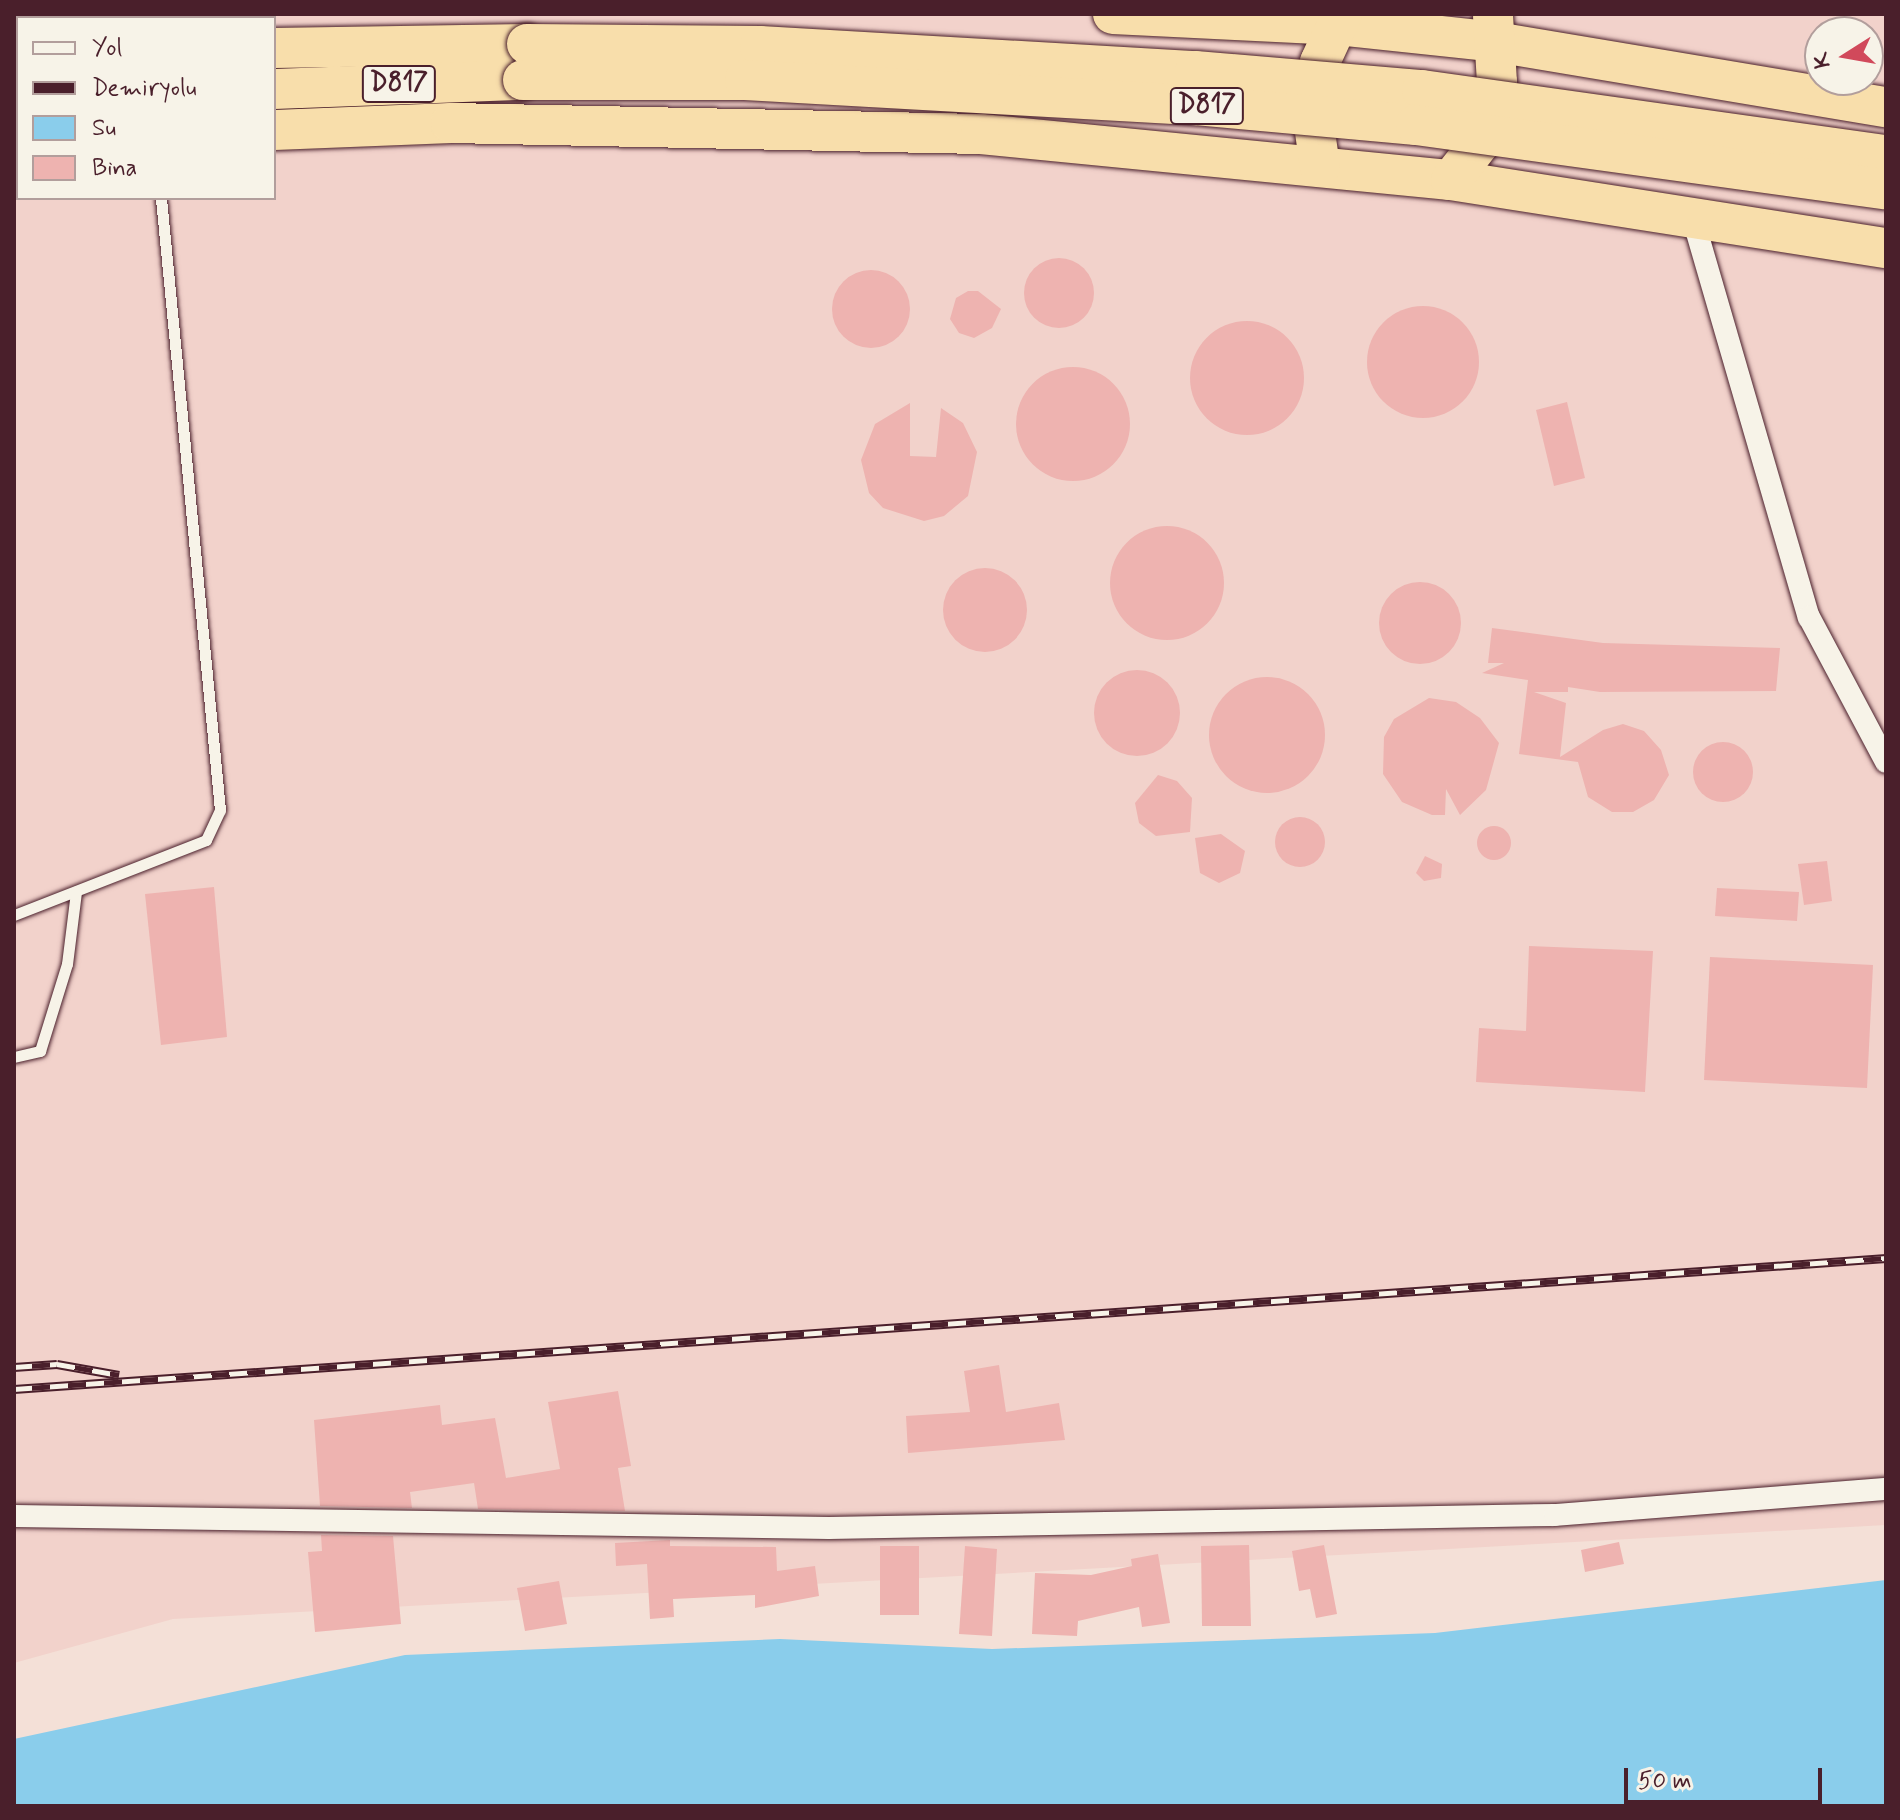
<!DOCTYPE html>
<html>
<head>
<meta charset="utf-8">
<style>
  body { margin:0 }
  #map { position:relative; width:1900px; height:1820px; overflow:hidden; background:#f4e0d7; font-family:Mynerve,sans-serif }
  div>[style] { position:absolute }
  .built>* { inset:0; background:#f2d2cb }
  .water>* { inset:0; background:#8acdeb }
  .building>* { inset:0; background:#eeb3b0 }
  .round { border-radius:50% }
  .roads { filter:drop-shadow(0 0 2px #4a1f2b) drop-shadow(0 0 2px #4a1f2b) }
  .lane>* { height:11px; margin:-5.5px; padding:0 5.5px; transform-origin:5.5px; border-radius:5.5px; background:#f7f3e8 }
  .street>* { height:22px; margin:-11px; padding:0 11px; transform-origin:11px; border-radius:11px; background:#f7f3e8 }
  .highway>* { height:40px; margin:-20px; padding:0 20px; transform-origin:20px; border-radius:20px; background:#f8deab }
  .rail>* { height:9px; margin-top:-4.5px; transform-origin:0; background:repeating-linear-gradient(90deg,#f7f3e8 0 18px,#4a1f2b 0 36px); box-sizing:border-box; border-block:2px solid #4a1f2b }
  .bridges { filter:drop-shadow(0 0 2px #4a1f2b) drop-shadow(0 0 2px #4a1f2b) }
  .highway-bridge>* { height:40px; margin:-20px; padding:0 20px; transform-origin:20px; border-radius:20px; background:#f8deab }
  span { translate:-50% -50%; white-space:nowrap; text-align:center; line-height:1.15; -webkit-text-stroke:8px #f7f3e8; paint-order:stroke }
  .shield-label span { padding:2px 6px; background:#f7f3e8; border:2px solid; border-radius:6px; -webkit-text-stroke-width:0 }
  .shield-label { font-size:26px; color:#4a1f2b; font-weight:700 }
  .frame { position:absolute; inset:0; border:16px solid #4a1f2b; pointer-events:none }
  .legend { position:absolute; left:16px; top:16px; width:260px; height:184px; box-sizing:border-box; background:#f7f3e8; border:2px solid #b29e9c; margin:0; padding:10px 14px; list-style:none; font-size:24px; color:#4a1f2b }
  .legend li { display:flex; align-items:center; gap:16px; height:40px }
  .legend b { width:40px; border:2px solid #b29e9c }
  .north { position:absolute; left:1804px; top:16px; width:80px; height:80px; box-sizing:border-box; background:#f7f3e8; border:2px solid #b29e9c; border-radius:50%; rotate:259deg; font-size:22px; font-weight:700; line-height:32px; text-align:center; color:#4a1f2b }
  .north::after { content:''; display:block; margin:auto; width:28px; height:36px; background:#d1495b; clip-path:polygon(50% 0,100% 100%,50% 72%,0 100%) }
  .scale { position:absolute; left:1624px; top:1768px; width:198px; height:36px; box-sizing:border-box; border:4px solid #4a1f2b; border-top:0; padding-left:10px; font-size:24px; line-height:28px; white-space:nowrap; color:#4a1f2b; -webkit-text-stroke:6px #f7f3e8; paint-order:stroke }
</style>
</head>
<body>
<div id="map">
  <div class="built">
    <div style="clip-path:polygon(evenodd,14px 14px,1886px 14px,1886px 1525px,173px 1619px,14px 1663px,14px 14px,18px 18px,274px 18px,274px 198px,18px 198px,18px 18px,14px 14px,1820px 32px,1868px 32px,1868px 80px,1820px 80px,1820px 32px)"></div>
  </div>
  <div class="water">
    <div style="clip-path:polygon(1886px 1580px,1886px 1806px,14px 1806px,14px 1739px,405px 1655px,780px 1639px,992px 1649px,1435px 1633px)"></div>
  </div>
  <div class="building">
    <div class="round" style="left:1024px;top:258px;width:70px;height:70px"></div>
    <div class="round" style="left:832px;top:270px;width:78px;height:78px"></div>
    <div style="clip-path:polygon(968px 291px,978px 291px,1001px 309px,992px 328px,974px 338px,959px 333px,950px 319px,956px 298px)"></div>
    <div class="round" style="left:1367px;top:306px;width:112px;height:112px"></div>
    <div class="round" style="left:1190px;top:321px;width:114px;height:114px"></div>
    <div class="round" style="left:1016px;top:367px;width:114px;height:114px"></div>
    <div style="clip-path:polygon(1567px 402px,1585px 478px,1554px 486px,1536px 410px)"></div>
    <div style="clip-path:polygon(910px 403px,910px 456px,936px 457px,941px 408px,963px 423px,977px 452px,968px 496px,944px 516px,924px 521px,883px 508px,869px 493px,861px 460px,875px 424px)"></div>
    <div class="round" style="left:1110px;top:526px;width:114px;height:114px"></div>
    <div class="round" style="left:943px;top:568px;width:84px;height:84px"></div>
    <div class="round" style="left:1379px;top:582px;width:82px;height:82px"></div>
    <div style="clip-path:polygon(1492px 628px,1603px 643px,1780px 648px,1776px 691px,1600px 692px,1568px 687px,1568px 692px,1534px 692px,1566px 703px,1560px 757px,1603px 730px,1623px 724px,1644px 731px,1661px 750px,1669px 775px,1654px 800px,1633px 812px,1612px 812px,1588px 797px,1578px 762px,1519px 754px,1528px 680px,1482px 673px,1504px 663px,1488px 663px)"></div>
    <div class="round" style="left:1094px;top:670px;width:86px;height:86px"></div>
    <div class="round" style="left:1209px;top:677px;width:116px;height:116px"></div>
    <div style="clip-path:polygon(1429px 698px,1456px 702px,1480px 718px,1499px 743px,1486px 790px,1460px 815px,1446px 789px,1445px 815px,1432px 815px,1402px 802px,1383px 774px,1384px 737px,1394px 719px)"></div>
    <div class="round" style="left:1693px;top:742px;width:60px;height:60px"></div>
    <div style="clip-path:polygon(1158px 775px,1177px 781px,1192px 798px,1190px 832px,1156px 836px,1139px 823px,1135px 803px)"></div>
    <div class="round" style="left:1275px;top:817px;width:50px;height:50px"></div>
    <div class="round" style="left:1477px;top:826px;width:34px;height:34px"></div>
    <div style="clip-path:polygon(1221px 834px,1245px 851px,1240px 873px,1219px 883px,1200px 873px,1195px 838px)"></div>
    <div style="clip-path:polygon(1425px 856px,1442px 864px,1441px 878px,1424px 881px,1416px 873px)"></div>
    <div style="clip-path:polygon(1827px 861px,1832px 901px,1804px 905px,1798px 864px)"></div>
    <div style="clip-path:polygon(214px 887px,227px 1037px,161px 1045px,145px 894px)"></div>
    <div style="clip-path:polygon(1717px 888px,1799px 892px,1797px 921px,1715px 916px)"></div>
    <div style="clip-path:polygon(1529px 946px,1653px 951px,1645px 1092px,1476px 1082px,1479px 1028px,1526px 1031px)"></div>
    <div style="clip-path:polygon(1710px 957px,1873px 965px,1867px 1088px,1704px 1080px)"></div>
    <div style="clip-path:polygon(999px 1365px,1006px 1412px,1059px 1403px,1065px 1440px,908px 1453px,906px 1416px,970px 1412px,964px 1371px)"></div>
    <div style="clip-path:polygon(618px 1391px,631px 1466px,618px 1468px,625px 1511px,478px 1509px,474px 1483px,410px 1492px,412px 1508px,320px 1506px,314px 1420px,440px 1405px,442px 1425px,495px 1418px,506px 1478px,560px 1469px,548px 1402px)"></div>
    <div style="clip-path:polygon(321px 1535px,393px 1536px,401px 1624px,315px 1632px,308px 1552px,322px 1551px)"></div>
    <div style="clip-path:polygon(670px 1540px,670px 1546px,776px 1547px,777px 1571px,815px 1566px,819px 1596px,755px 1608px,755px 1595px,673px 1599px,674px 1617px,650px 1619px,647px 1564px,616px 1566px,615px 1543px)"></div>
    <div style="clip-path:polygon(1619px 1542px,1624px 1564px,1585px 1572px,1581px 1550px)"></div>
    <div style="clip-path:polygon(1249px 1545px,1251px 1626px,1202px 1626px,1201px 1546px)"></div>
    <div style="clip-path:polygon(1324px 1545px,1337px 1614px,1316px 1618px,1310px 1589px,1299px 1591px,1292px 1551px)"></div>
    <div style="clip-path:polygon(880px 1546px,919px 1546px,919px 1615px,880px 1615px)"></div>
    <div style="clip-path:polygon(965px 1546px,997px 1549px,992px 1636px,959px 1634px)"></div>
    <div style="clip-path:polygon(1158px 1554px,1170px 1623px,1142px 1627px,1139px 1607px,1078px 1621px,1077px 1636px,1032px 1634px,1035px 1573px,1091px 1575px,1132px 1566px,1131px 1559px)"></div>
    <div style="clip-path:polygon(559px 1581px,567px 1624px,525px 1631px,517px 1588px)"></div>
  </div>
  <div class="roads">
    <div class="lane">
      <div style="left:14px;top:915px;width:206px;rotate:-21.3deg"></div>
      <div style="left:206px;top:840px;width:33px;rotate:-65deg"></div>
      <div style="left:220px;top:810px;width:615px;rotate:-95.51deg"></div>
      <div style="left:14px;top:1057px;width:27px;rotate:-13deg"></div>
      <div style="left:40px;top:1051px;width:91px;rotate:-72.8deg"></div>
      <div style="left:67px;top:964px;width:73px;rotate:-82.9deg"></div>
    </div>
    <div class="street">
      <div style="left:1693px;top:219px;width:415px;rotate:73.8deg"></div>
      <div style="left:1809px;top:617px;width:164px;rotate:62deg"></div>
      <div style="left:14px;top:1516px;width:815px;rotate:0.84deg"></div>
      <div style="left:829px;top:1528px;width:726px;rotate:-1.03deg"></div>
      <div style="left:1555px;top:1515px;width:332px;rotate:-4.5deg"></div>
    </div>
    <div class="highway">
      <div style="left:1113px;top:14px;width:225px;rotate:2.8deg"></div>
      <div style="left:1338px;top:25px;width:159px;rotate:6.1deg"></div>
      <div style="left:1496px;top:42px;width:395px;rotate:9.5deg"></div>
      <div style="left:14px;top:17px;width:22px;rotate:-8deg"></div>
      <div style="left:274px;top:48px;width:253px;rotate:-0.9deg"></div>
      <div style="left:14px;top:52px;width:4px"></div>
      <div style="left:274px;top:89px;width:249px;rotate:-2.1deg"></div>
      <div style="left:14px;top:126px;width:4px"></div>
      <div style="left:274px;top:130px;width:177px;rotate:-2.3deg"></div>
      <div style="left:451px;top:123px;width:530px;rotate:1.19deg"></div>
      <div style="left:981px;top:134px;width:472px;rotate:5.6deg"></div>
      <div style="left:1451px;top:180px;width:440px;rotate:8.9deg"></div>
      <div style="left:1320px;top:167px;width:42px;rotate:-98.1deg"></div>
      <div style="left:1314px;top:125px;width:63px;rotate:-84.6deg"></div>
      <div style="left:1320px;top:62px;width:53px;rotate:-65.4deg"></div>
      <div style="left:1451px;top:180px;width:46px;rotate:-52.1deg"></div>
      <div style="left:1479px;top:144px;width:64px;rotate:-73.6deg"></div>
      <div style="left:1497px;top:83px;width:67px;rotate:-93.4deg"></div>
    </div>
  </div>
  <div class="rail">
    <div style="left:14px;top:1367px;width:43px;rotate:-4deg"></div>
    <div style="left:57px;top:1364px;width:63px;rotate:10.1deg"></div>
    <div style="left:14px;top:1389px;width:1877px;rotate:-4deg"></div>
  </div>
  <div class="bridges">
    <div class="highway-bridge">
      <div style="left:527px;top:44px;width:233px;rotate:0.5deg"></div>
      <div style="left:760px;top:46px;width:436px;rotate:3.3deg"></div>
      <div style="left:1195px;top:71px;width:228px;rotate:4.8deg"></div>
      <div style="left:1422px;top:90px;width:469px;rotate:8deg"></div>
      <div style="left:523px;top:80px;width:222px"></div>
      <div style="left:745px;top:80px;width:452px;rotate:3.2deg"></div>
      <div style="left:1196px;top:105px;width:221px;rotate:5.2deg"></div>
      <div style="left:1416px;top:125px;width:474px;rotate:7.8deg"></div>
    </div>
  </div>
  <div class="shield-label">
    <span style="left:399px;top:84px">D817</span>
    <span style="left:1207px;top:106px">D817</span>
  </div>
  <div class="frame"></div>
  <ul class="legend">
  <li><b style="height:10px;background:#f7f3e8"></b>Yol</li>
  <li><b style="height:10px;background:#4a1f2b"></b>Demiryolu</li>
  <li><b style="height:22px;background:#8acdeb"></b>Su</li>
  <li><b style="height:22px;background:#eeb3b0"></b>Bina</li>
  </ul>
  <div class="north">K</div>
  <div class="scale">50 m</div>
</div>
</body>
</html>
